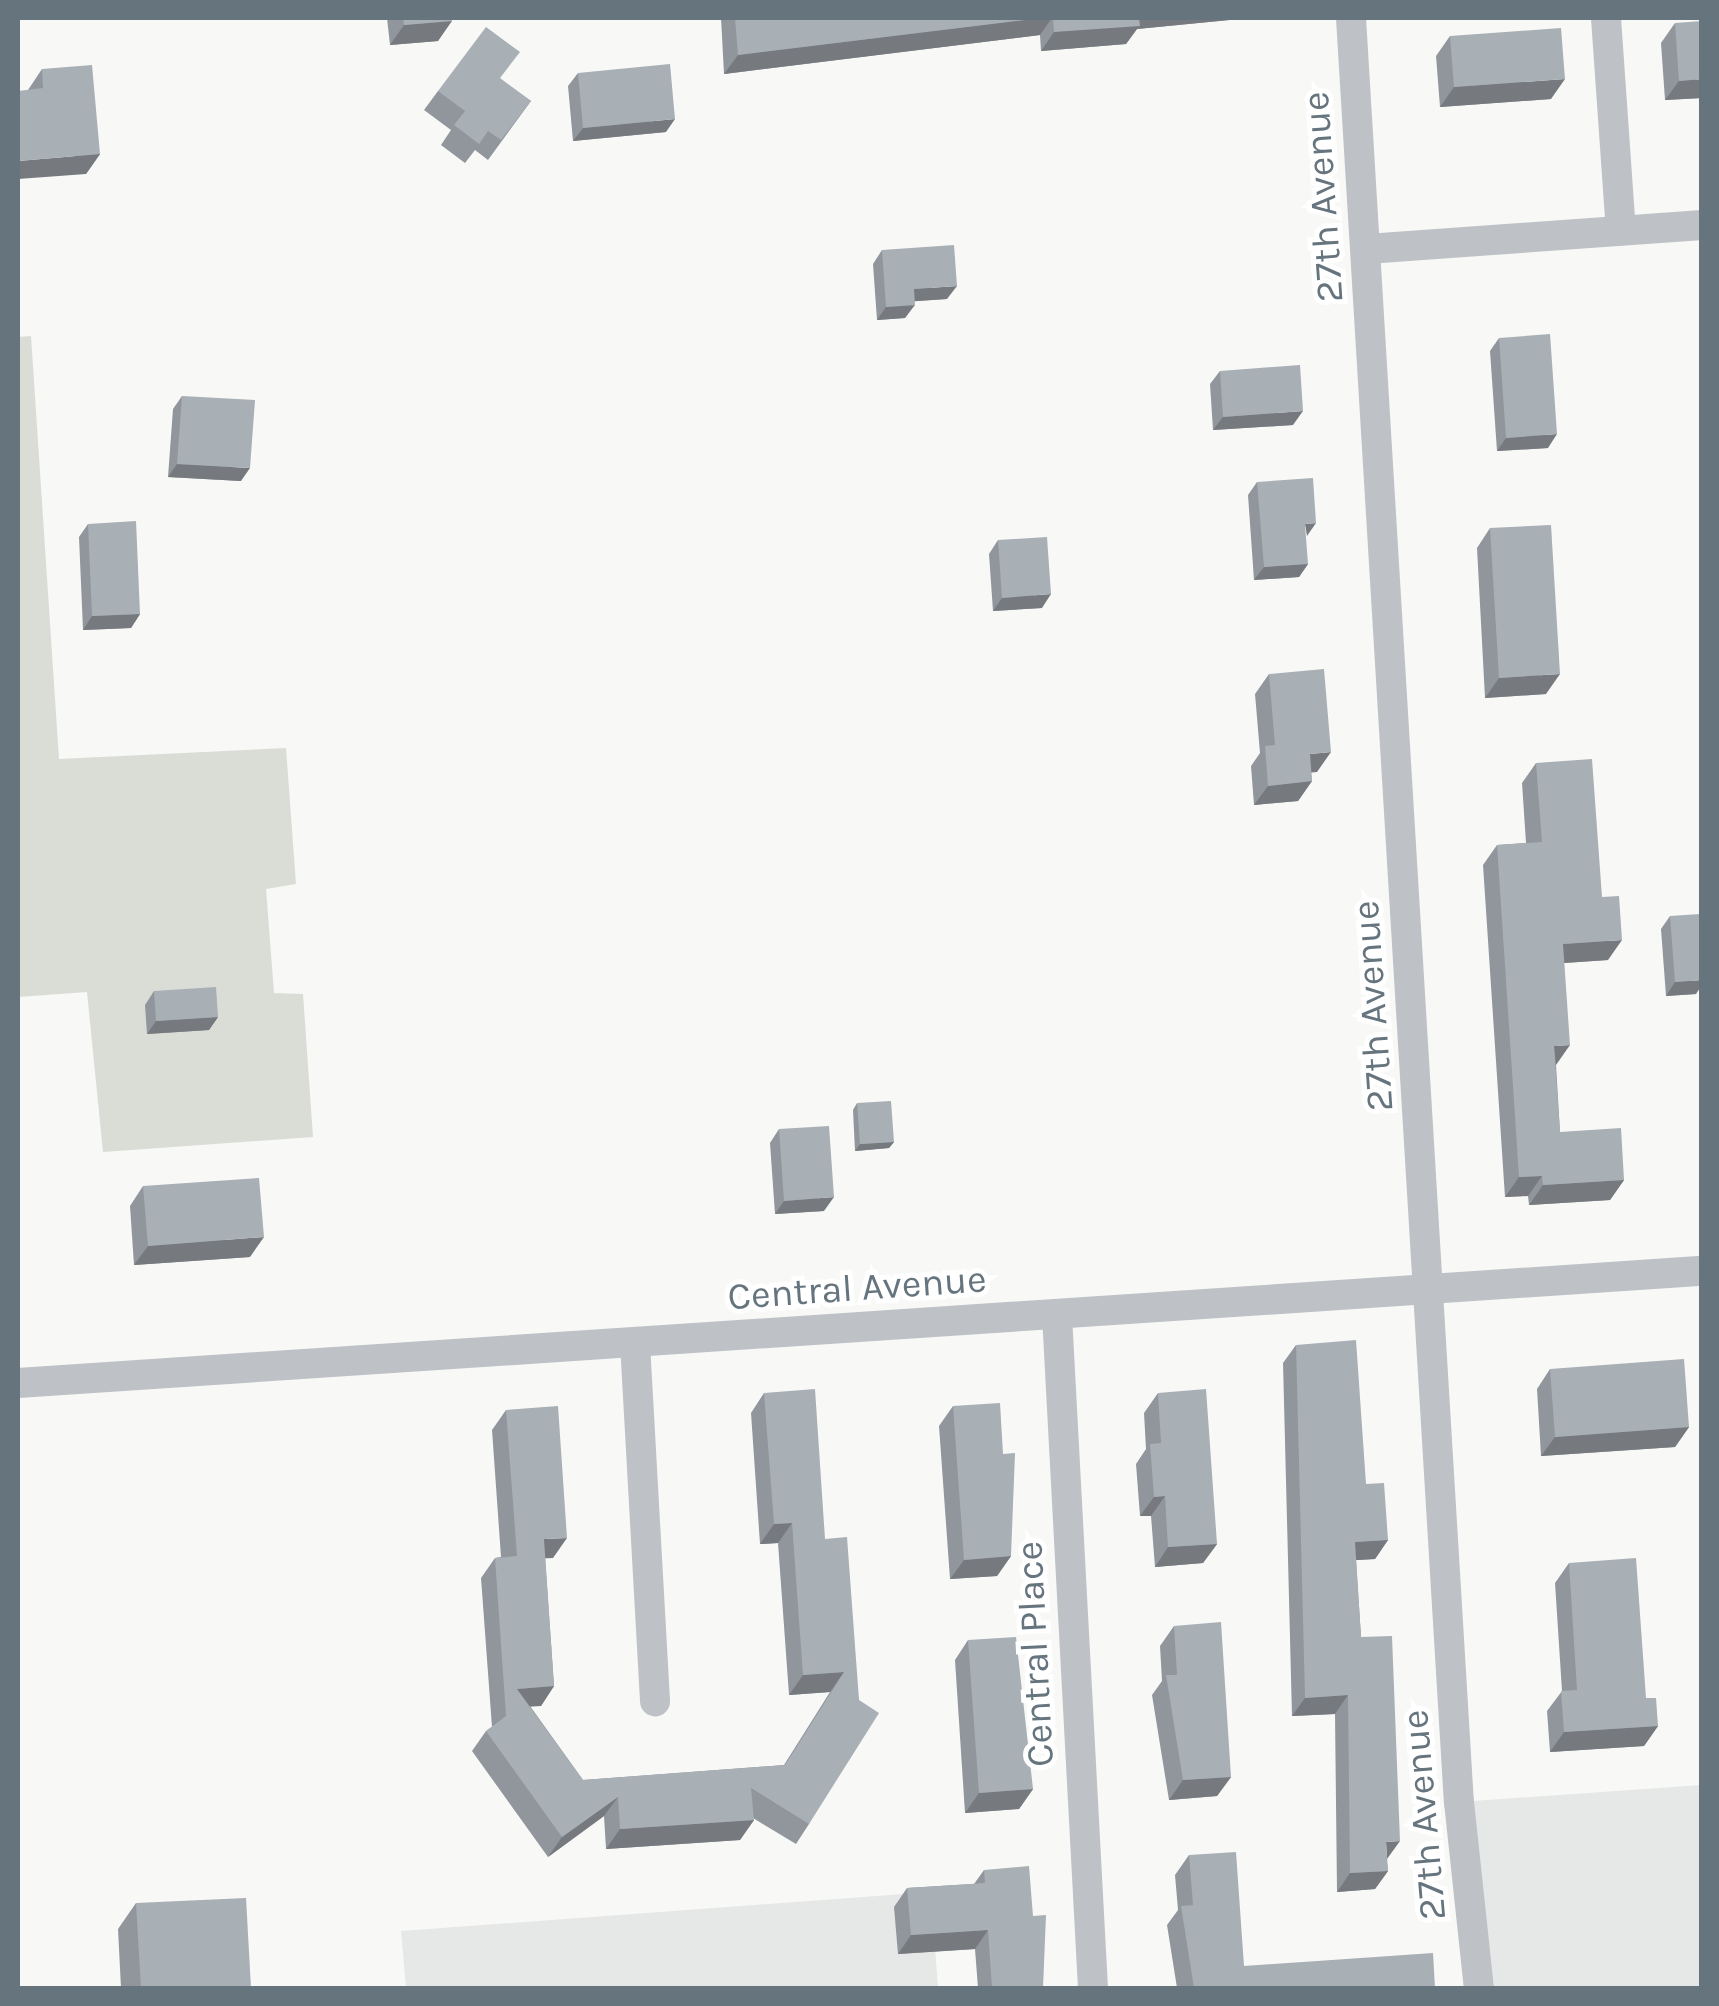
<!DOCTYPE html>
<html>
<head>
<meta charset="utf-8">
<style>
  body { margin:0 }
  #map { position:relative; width:1719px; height:2006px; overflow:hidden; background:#f8f8f7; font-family:Karla,sans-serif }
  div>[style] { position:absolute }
  .built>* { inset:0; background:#e6e7e7 }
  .green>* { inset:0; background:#d9ddd6 }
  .street>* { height:30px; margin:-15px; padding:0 15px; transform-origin:15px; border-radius:15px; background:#bec2c6 }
  .wall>* { inset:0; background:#90969c }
  .shaded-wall>* { inset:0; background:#767a7f }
  .building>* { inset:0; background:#a8afb5 }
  span { translate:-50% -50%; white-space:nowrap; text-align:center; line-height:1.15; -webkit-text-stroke:10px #fff; paint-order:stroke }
  .street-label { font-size:38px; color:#66747e }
  .frame { position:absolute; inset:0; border:20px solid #66747e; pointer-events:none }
</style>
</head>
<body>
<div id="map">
  <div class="built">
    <div style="clip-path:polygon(1701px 1785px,1701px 1988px,1479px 1988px,1459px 1802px)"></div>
    <div style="clip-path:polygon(931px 1892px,938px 1988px,406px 1988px,401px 1931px)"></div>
  </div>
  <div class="green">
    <div style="clip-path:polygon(31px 336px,59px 759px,286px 748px,296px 884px,266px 889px,274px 993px,303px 994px,313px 1137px,103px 1152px,87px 992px,18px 997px,18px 337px)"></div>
  </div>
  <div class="street">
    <div style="left:1351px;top:18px;width:1787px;rotate:86.54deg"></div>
    <div style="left:1459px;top:1802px;width:187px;rotate:83.9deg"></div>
    <div style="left:1606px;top:18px;width:213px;rotate:86deg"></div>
    <div style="left:1367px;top:249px;width:336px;rotate:-4.1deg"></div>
    <div style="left:1057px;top:1315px;width:674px;rotate:86.94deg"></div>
    <div style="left:635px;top:1343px;width:359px;rotate:86.8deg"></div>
    <div style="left:18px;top:1383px;width:1688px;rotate:-3.81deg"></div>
  </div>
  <div class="wall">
    <div style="clip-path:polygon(387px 18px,452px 18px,438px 41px,390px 45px)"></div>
    <div style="clip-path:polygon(721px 18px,1250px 18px,1137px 29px,1126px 44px,1041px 51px,1040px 35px,724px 74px)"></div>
    <div style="clip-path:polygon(1675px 23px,1702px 98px,1665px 100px,1661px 43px)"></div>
    <div style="clip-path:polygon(1450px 36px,1551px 99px,1440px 107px,1436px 56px)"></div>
    <div style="clip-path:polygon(42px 69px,100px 154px,86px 174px,28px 90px)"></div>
    <div style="clip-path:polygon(578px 73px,666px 132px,573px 141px,568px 86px)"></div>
    <div style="clip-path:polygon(500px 79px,531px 101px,488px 160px,475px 150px,465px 163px,441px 145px,451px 130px,424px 110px,438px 91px)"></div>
    <div style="clip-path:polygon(882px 250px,947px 299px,915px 301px,905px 318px,877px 320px,873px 264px)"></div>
    <div style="clip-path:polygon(1499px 338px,1548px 448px,1497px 451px,1490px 351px)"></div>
    <div style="clip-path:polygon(1220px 371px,1293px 425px,1213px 430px,1210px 384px)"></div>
    <div style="clip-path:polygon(182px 396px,241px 481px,168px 477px,173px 409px)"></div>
    <div style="clip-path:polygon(1257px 482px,1308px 564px,1299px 577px,1254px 580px,1248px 495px)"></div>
    <div style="clip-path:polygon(88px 524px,140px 614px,131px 628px,83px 630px,79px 537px)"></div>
    <div style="clip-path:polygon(1490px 528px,1546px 694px,1485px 698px,1477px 548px)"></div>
    <div style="clip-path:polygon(998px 540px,1042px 608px,993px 611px,989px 554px)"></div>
    <div style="clip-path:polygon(1269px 674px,1317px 772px,1311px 772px,1312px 781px,1298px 801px,1254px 805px,1251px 766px,1260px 753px,1255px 694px)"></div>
    <div style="clip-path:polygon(1536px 763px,1602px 897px,1608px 960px,1564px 963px,1556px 1065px,1560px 1132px,1624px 1180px,1610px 1200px,1529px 1205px,1528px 1196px,1505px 1197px,1483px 865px,1497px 845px,1526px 843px,1522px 783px)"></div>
    <div style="clip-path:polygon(1670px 916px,1696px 994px,1666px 996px,1661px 929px)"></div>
    <div style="clip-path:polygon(154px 991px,218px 1017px,209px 1030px,147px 1034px,145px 1005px)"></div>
    <div style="clip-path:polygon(857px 1103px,894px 1142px,889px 1148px,855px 1151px,853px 1110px)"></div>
    <div style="clip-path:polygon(779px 1129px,824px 1211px,775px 1214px,770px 1143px)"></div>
    <div style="clip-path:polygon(143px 1186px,250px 1257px,134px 1265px,130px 1206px)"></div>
    <div style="clip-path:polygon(1296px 1345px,1366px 1484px,1388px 1540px,1375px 1559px,1356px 1560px,1361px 1637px,1388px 1871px,1375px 1889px,1337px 1892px,1335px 1714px,1292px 1716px,1283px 1363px)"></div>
    <div style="clip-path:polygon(1550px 1369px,1689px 1427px,1675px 1447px,1541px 1456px,1537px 1389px)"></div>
    <div style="clip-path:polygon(764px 1393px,825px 1539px,859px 1700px,809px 1824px,796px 1844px,753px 1818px,754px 1820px,740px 1840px,606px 1849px,604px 1816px,548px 1857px,472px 1751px,486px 1731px,492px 1727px,481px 1578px,495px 1558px,501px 1557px,492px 1430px,506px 1410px,553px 1558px,545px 1558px,554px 1686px,541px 1706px,530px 1706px,583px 1780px,784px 1765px,830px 1692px,789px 1695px,778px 1543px,760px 1544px,751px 1413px)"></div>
    <div style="clip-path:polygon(1158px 1393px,1217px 1544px,1203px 1563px,1155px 1567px,1151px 1516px,1140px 1516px,1136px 1464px,1146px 1449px,1144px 1413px)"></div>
    <div style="clip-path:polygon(953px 1406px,1003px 1454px,1011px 1556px,997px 1576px,950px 1579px,939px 1426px)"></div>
    <div style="clip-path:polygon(1569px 1563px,1646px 1698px,1658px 1726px,1644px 1746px,1550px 1752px,1547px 1711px,1562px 1691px,1555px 1583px)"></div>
    <div style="clip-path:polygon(1174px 1626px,1231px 1777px,1217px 1796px,1169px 1800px,1152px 1695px,1162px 1681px,1160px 1646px)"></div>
    <div style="clip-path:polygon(968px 1640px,1033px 1789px,1019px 1809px,965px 1813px,955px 1660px)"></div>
    <div style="clip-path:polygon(1189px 1855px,1244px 1966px,1435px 1988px,1177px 1988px,1167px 1925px,1178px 1910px,1175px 1875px)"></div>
    <div style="clip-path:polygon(984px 1870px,1033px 1916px,1043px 1988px,978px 1988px,975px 1949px,898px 1954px,894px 1907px,907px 1888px,974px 1884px)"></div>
    <div style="clip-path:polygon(136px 1903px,251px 1988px,121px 1988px,118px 1929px)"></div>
  </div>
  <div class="shaded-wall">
    <div style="clip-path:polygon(1041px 18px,1052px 18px,1040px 35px,724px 74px,738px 55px)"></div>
    <div style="clip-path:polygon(1134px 18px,1250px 18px,1137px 29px,1126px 44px,1041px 51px,1054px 32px)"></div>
    <div style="clip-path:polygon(452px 21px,438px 41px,390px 45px,404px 25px)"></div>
    <div style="clip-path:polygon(1565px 79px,1551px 99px,1440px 107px,1454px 87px)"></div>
    <div style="clip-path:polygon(1702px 79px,1702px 98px,1665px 100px,1679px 81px)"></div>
    <div style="clip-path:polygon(675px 119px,666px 132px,573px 141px,583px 128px)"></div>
    <div style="clip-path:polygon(100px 154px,86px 174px,18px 179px,18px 161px)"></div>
    <div style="clip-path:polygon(957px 286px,947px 299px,904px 302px,914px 289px)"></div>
    <div style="clip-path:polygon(915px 305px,905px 318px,877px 320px,886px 307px)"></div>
    <div style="clip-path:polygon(1303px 411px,1293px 425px,1213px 430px,1223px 417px)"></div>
    <div style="clip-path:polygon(1557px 434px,1548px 448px,1497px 451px,1506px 438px)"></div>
    <div style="clip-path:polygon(177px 464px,250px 468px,241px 481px,168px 477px)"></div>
    <div style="clip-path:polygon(1316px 523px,1307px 536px,1305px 524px)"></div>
    <div style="clip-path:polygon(1308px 564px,1299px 577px,1254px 580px,1264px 567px)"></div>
    <div style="clip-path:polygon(1051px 594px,1042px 608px,993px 611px,1002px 598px)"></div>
    <div style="clip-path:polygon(140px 614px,131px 628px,83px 630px,92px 616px)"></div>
    <div style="clip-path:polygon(1560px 674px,1546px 694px,1485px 698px,1499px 678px)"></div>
    <div style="clip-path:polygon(1331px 752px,1317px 772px,1296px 774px,1310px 754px)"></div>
    <div style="clip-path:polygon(1312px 781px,1298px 801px,1254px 805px,1268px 786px)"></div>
    <div style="clip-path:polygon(1622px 940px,1608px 960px,1549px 964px,1563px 944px)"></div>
    <div style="clip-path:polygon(1702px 980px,1702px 985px,1696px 994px,1666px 996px,1675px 982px)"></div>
    <div style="clip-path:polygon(218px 1017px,209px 1030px,147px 1034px,156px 1021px)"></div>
    <div style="clip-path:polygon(1570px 1045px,1556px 1065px,1554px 1046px)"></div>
    <div style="clip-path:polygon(894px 1142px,889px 1148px,855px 1151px,860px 1144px)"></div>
    <div style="clip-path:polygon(1542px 1176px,1528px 1196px,1505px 1197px,1519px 1177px)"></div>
    <div style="clip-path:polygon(1624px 1180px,1610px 1200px,1529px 1205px,1543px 1185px)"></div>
    <div style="clip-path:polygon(834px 1197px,824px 1211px,775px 1214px,784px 1201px)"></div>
    <div style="clip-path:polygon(264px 1237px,250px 1257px,134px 1265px,148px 1246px)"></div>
    <div style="clip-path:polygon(1689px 1427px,1675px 1447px,1541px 1456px,1555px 1437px)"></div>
    <div style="clip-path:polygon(1165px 1496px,1151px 1516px,1140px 1516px,1154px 1497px)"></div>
    <div style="clip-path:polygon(792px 1523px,778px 1543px,760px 1544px,774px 1524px)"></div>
    <div style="clip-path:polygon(567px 1538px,553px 1558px,530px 1559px,544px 1539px)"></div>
    <div style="clip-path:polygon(1388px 1540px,1375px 1559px,1342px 1561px,1355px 1542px)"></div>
    <div style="clip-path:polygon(1217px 1544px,1203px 1563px,1155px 1567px,1168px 1547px)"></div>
    <div style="clip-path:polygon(1011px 1556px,997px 1576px,950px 1579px,964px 1560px)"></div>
    <div style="clip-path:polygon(844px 1672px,830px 1692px,789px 1695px,803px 1675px)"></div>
    <div style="clip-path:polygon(554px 1686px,541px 1706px,506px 1708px,517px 1689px)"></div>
    <div style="clip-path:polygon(1348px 1695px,1335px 1714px,1292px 1716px,1305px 1698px)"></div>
    <div style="clip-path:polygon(1658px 1726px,1644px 1746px,1550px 1752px,1564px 1732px)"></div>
    <div style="clip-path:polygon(1231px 1777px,1217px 1796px,1169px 1800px,1183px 1780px)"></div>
    <div style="clip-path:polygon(1033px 1789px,1019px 1809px,965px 1813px,979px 1793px)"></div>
    <div style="clip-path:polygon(618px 1797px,604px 1816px,548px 1857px,562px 1837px)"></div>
    <div style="clip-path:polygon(754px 1820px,740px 1840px,606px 1849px,620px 1829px)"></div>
    <div style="clip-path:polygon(1400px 1841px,1387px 1859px,1386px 1842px)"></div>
    <div style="clip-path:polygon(1388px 1871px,1375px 1889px,1337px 1892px,1350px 1873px)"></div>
    <div style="clip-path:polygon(988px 1930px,975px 1949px,898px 1954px,911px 1935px)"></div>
  </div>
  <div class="building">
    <div style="clip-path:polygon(403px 18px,452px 18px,452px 21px,404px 25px)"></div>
    <div style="clip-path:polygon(735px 18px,1041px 18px,738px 55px)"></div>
    <div style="clip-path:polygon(1053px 18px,1139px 18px,1140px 26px,1054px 32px)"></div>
    <div style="clip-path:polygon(1702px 21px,1702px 79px,1679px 81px,1675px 23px)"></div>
    <div style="clip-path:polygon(486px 27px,520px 52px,500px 78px,531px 101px,501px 140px,488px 131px,479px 144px,454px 125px,465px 111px,438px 91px)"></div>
    <div style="clip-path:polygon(1561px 28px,1565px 79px,1454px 87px,1450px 36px)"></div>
    <div style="clip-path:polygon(670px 64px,675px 119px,583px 128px,578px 73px)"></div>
    <div style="clip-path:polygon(92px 65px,100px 154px,18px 161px,18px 91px,43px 88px,42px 69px)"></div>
    <div style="clip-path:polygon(954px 245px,957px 286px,914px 289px,915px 305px,886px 307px,882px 250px)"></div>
    <div style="clip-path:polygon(1550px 334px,1557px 434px,1506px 438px,1499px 338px)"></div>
    <div style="clip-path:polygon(1300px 365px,1303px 411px,1223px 417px,1220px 371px)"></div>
    <div style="clip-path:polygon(182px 396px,255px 400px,250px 468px,177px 464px)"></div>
    <div style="clip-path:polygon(1313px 478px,1316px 523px,1305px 524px,1308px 564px,1264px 567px,1257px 482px)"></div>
    <div style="clip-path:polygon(136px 521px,140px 614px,92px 616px,88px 524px)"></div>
    <div style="clip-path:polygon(1551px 525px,1560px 674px,1499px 678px,1490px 528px)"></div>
    <div style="clip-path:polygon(1047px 537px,1051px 594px,1002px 598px,998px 540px)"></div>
    <div style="clip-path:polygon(1324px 669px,1331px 752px,1310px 754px,1312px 781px,1268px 786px,1265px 746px,1275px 745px,1269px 674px)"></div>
    <div style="clip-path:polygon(1592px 759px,1602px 897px,1619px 896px,1622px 940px,1563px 944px,1570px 1045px,1554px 1046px,1560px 1132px,1621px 1128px,1624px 1180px,1543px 1185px,1542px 1176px,1519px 1177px,1497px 845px,1542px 842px,1536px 763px)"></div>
    <div style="clip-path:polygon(1700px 914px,1702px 980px,1675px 982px,1670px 916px)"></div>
    <div style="clip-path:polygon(216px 987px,218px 1017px,156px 1021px,154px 991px)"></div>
    <div style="clip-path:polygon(891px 1101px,894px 1142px,860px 1144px,857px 1103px)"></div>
    <div style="clip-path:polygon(829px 1126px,834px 1197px,784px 1201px,779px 1129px)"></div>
    <div style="clip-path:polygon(259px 1178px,264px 1237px,148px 1246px,143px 1186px)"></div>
    <div style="clip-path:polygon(1356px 1340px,1366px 1484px,1384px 1483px,1388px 1540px,1355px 1542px,1361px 1637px,1392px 1636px,1400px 1841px,1386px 1842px,1388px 1871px,1350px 1873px,1348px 1695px,1305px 1698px,1296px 1345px)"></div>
    <div style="clip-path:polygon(1684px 1359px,1689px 1427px,1555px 1437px,1550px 1369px)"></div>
    <div style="clip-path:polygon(815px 1389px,825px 1539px,847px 1537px,859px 1700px,879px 1713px,809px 1824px,751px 1788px,754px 1820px,620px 1829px,618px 1797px,562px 1837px,486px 1731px,506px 1716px,495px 1558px,517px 1556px,506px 1410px,558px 1406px,567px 1538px,544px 1539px,554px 1686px,517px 1689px,583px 1780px,785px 1765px,844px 1672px,803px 1675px,792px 1523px,774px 1524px,764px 1393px)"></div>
    <div style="clip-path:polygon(1206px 1389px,1217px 1544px,1168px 1547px,1165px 1496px,1154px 1497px,1150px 1444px,1161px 1443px,1158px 1393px)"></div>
    <div style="clip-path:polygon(1000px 1403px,1003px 1454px,1015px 1453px,1011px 1556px,964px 1560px,953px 1406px)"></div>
    <div style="clip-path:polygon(1636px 1558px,1646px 1698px,1656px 1698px,1658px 1726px,1564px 1732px,1561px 1691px,1577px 1690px,1569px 1563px)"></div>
    <div style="clip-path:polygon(1221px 1622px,1231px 1777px,1183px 1780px,1166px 1675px,1177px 1675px,1174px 1626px)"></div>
    <div style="clip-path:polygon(1016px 1637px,1033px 1789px,979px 1793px,968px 1640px)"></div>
    <div style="clip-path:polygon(1236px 1852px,1244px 1966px,1433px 1953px,1435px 1988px,1194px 1988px,1181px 1906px,1193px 1905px,1189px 1855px)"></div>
    <div style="clip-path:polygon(1029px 1866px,1033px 1916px,1046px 1915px,1043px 1988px,992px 1988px,988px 1930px,911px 1935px,907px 1888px,985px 1883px,984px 1870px)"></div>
    <div style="clip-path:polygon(246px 1898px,251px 1988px,141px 1988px,136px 1903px)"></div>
  </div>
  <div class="street-label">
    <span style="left:1323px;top:197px;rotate:-94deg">27th Avenue</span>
    <span style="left:1373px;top:1006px;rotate:-94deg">27th Avenue</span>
    <span style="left:857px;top:1288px;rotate:-4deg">Central Avenue</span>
    <span style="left:1035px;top:1654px;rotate:-93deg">Central Place</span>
    <span style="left:1424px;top:1815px;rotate:-95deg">27th Avenue</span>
  </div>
  <div class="frame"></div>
</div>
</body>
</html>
